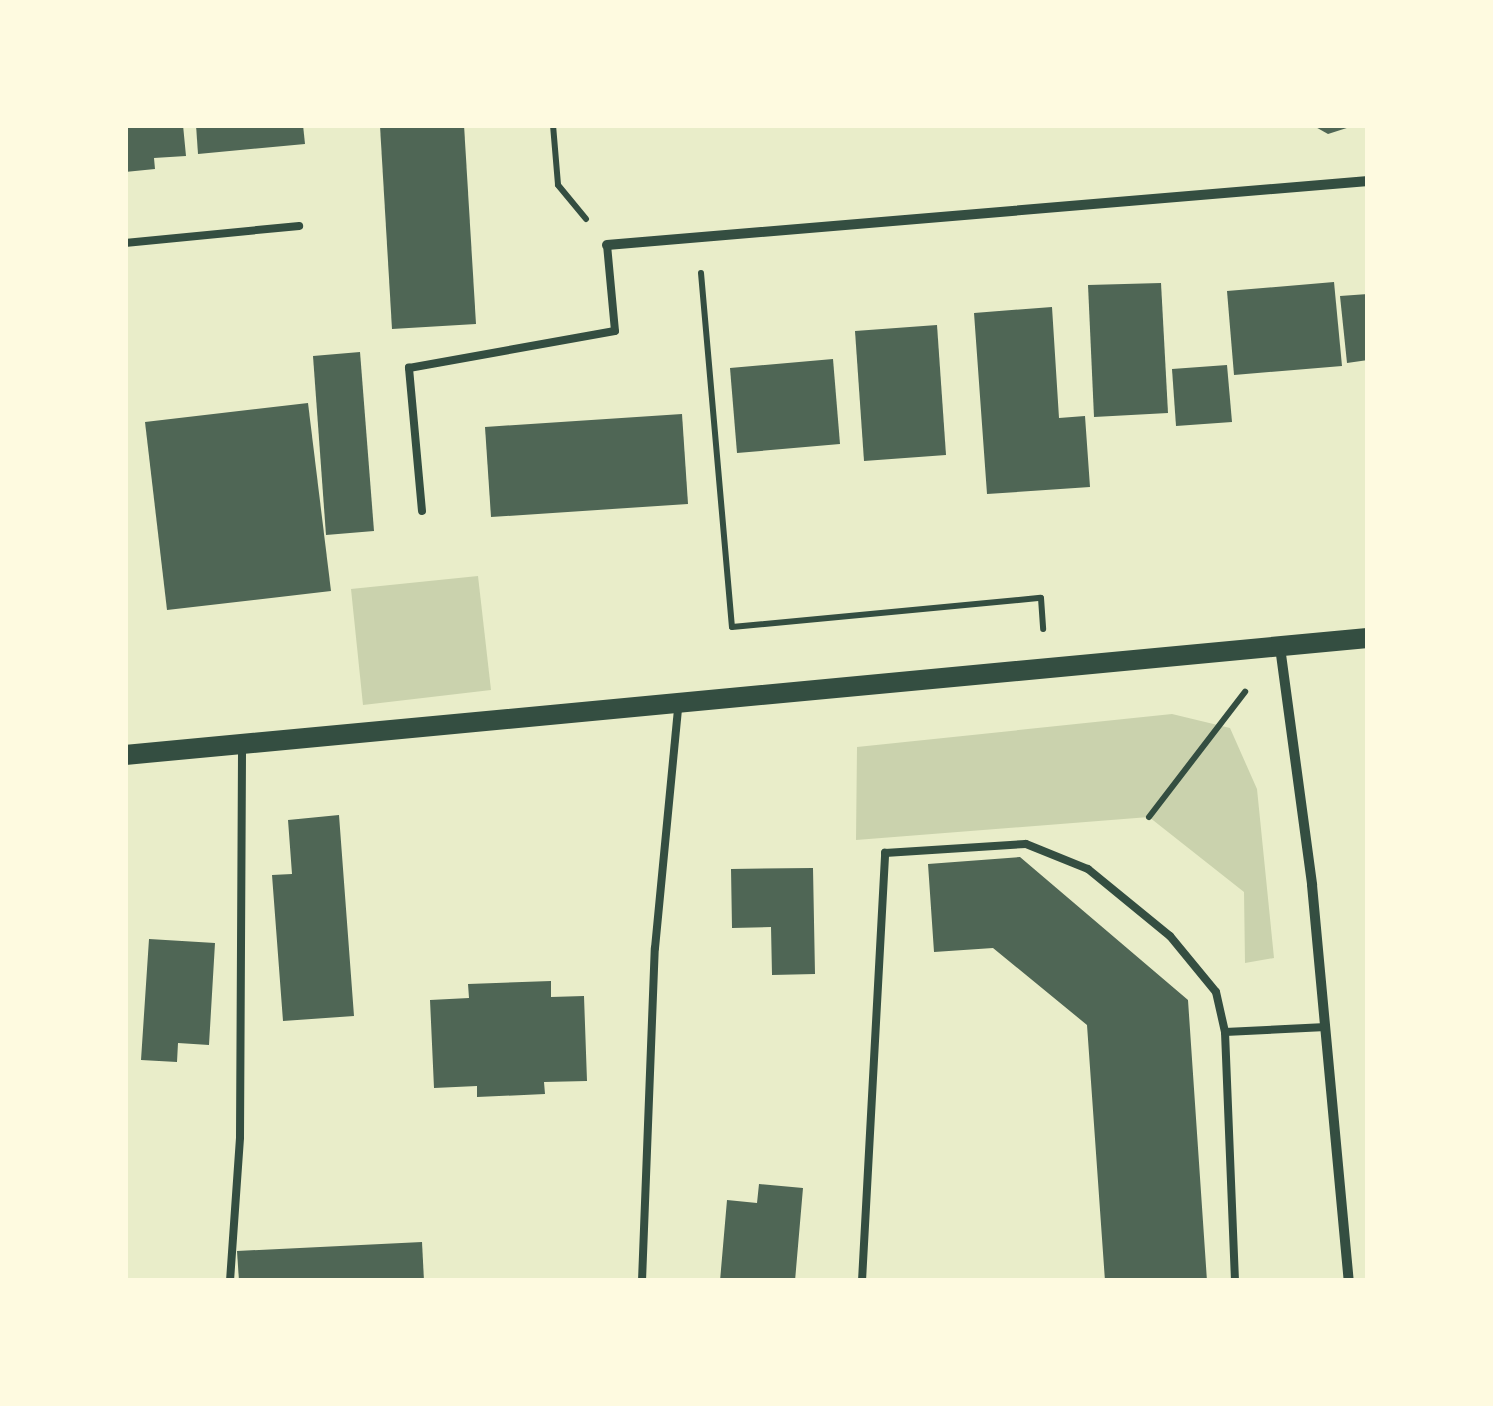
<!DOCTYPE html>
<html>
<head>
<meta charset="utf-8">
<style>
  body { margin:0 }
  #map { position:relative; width:1493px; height:1406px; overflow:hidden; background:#e9edc9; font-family:Mulish,sans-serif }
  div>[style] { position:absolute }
  .green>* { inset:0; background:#cad2ad }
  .building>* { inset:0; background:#4f6655 }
  .path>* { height:6px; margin:-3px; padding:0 3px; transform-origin:3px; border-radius:3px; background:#344e41 }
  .service>* { height:8px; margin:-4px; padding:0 4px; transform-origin:4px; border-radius:4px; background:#344e41 }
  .minor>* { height:10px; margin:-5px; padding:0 5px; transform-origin:5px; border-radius:5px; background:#344e41 }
  .secondary>* { height:20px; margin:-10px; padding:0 10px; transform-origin:10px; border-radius:10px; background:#344e41 }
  span { translate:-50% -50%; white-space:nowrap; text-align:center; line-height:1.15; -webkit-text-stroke:9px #fefae0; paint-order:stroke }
  .frame { position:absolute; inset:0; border:128px solid #fefae0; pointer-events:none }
</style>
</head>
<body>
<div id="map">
  <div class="green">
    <div style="clip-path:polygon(478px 576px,491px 690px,363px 705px,351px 589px)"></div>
    <div style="clip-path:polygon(1172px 714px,1230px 728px,1257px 789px,1274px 958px,1245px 963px,1244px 892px,1149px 817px,856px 840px,857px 747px)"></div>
  </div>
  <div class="building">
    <div style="clip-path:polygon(125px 125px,183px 125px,186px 156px,154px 158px,155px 169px,125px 172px)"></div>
    <div style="clip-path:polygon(196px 125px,303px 125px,305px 144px,198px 154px)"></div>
    <div style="clip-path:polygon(464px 125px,476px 324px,392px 329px,380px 126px)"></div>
    <div style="clip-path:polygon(1312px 125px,1353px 125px,1353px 126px,1328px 134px)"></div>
    <div style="clip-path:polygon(1334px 282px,1342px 366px,1234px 375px,1227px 291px)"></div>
    <div style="clip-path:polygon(1161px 283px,1168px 413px,1094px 417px,1088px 285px)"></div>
    <div style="clip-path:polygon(1368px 294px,1368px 360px,1347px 363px,1340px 296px)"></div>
    <div style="clip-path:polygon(1052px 307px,1059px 418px,1085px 416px,1090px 487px,987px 494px,974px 313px)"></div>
    <div style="clip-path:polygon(937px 325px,946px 455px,864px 461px,855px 331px)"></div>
    <div style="clip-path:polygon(360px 352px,374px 531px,326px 535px,313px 356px)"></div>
    <div style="clip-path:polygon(833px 359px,840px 444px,737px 453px,730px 368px)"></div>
    <div style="clip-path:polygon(1227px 365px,1232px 422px,1176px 426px,1172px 369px)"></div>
    <div style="clip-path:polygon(308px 403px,331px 591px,167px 610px,145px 422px)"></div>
    <div style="clip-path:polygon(682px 414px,688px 504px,491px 517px,485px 427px)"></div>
    <div style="clip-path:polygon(339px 815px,354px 1016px,283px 1021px,272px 875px,292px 874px,288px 820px)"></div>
    <div style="clip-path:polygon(1020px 857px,1188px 1000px,1207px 1281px,1105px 1281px,1087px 1025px,993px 948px,934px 952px,928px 864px)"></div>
    <div style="clip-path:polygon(813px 868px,815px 974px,772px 975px,771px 927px,732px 928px,731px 869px)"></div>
    <div style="clip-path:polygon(149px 939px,215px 943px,209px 1045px,178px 1043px,177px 1062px,141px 1060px)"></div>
    <div style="clip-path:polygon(551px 981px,551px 997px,584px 996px,587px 1081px,544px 1082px,545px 1094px,477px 1097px,477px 1086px,434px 1088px,430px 1000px,469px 998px,468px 984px)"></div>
    <div style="clip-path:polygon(759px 1184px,803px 1188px,795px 1281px,720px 1281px,727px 1200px,757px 1203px)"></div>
    <div style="clip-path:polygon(422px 1242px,424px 1281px,239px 1281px,237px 1251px)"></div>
  </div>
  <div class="path">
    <div style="left:553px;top:125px;width:60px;rotate:85.2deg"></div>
    <div style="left:558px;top:185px;width:44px;rotate:50.5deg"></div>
    <div style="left:701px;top:273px;width:355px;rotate:85deg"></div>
    <div style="left:732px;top:627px;width:310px;rotate:-5.4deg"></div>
    <div style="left:1041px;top:598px;width:31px;rotate:86deg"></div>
    <div style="left:1149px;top:817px;width:158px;rotate:-52.5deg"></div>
  </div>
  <div class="service">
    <div style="left:125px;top:243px;width:175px;rotate:-5.6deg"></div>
    <div style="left:422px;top:511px;width:144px;rotate:-95.2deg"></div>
    <div style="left:409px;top:368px;width:209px;rotate:-10.2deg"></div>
    <div style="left:615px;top:331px;width:86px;rotate:-95.3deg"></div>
    <div style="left:1225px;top:1032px;width:101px;rotate:-2.8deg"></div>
    <div style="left:230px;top:1281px;width:144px;rotate:-86deg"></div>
    <div style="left:240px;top:1137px;width:390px;rotate:-89.7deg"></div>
    <div style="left:642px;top:1281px;width:333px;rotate:-87.8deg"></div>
    <div style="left:655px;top:948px;width:242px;rotate:-84.5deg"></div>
    <div style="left:862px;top:1281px;width:429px;rotate:-86.9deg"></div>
    <div style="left:885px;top:853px;width:141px;rotate:-3.7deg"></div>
    <div style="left:1026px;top:844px;width:67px;rotate:22deg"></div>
    <div style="left:1088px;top:869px;width:106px;rotate:39.3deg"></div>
    <div style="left:1170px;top:936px;width:72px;rotate:50.6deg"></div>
    <div style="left:1216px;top:992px;width:41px;rotate:77.3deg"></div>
    <div style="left:1225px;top:1032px;width:249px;rotate:87.7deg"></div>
  </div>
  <div class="minor">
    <div style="left:607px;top:245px;width:764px;rotate:-4.81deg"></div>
    <div style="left:1280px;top:647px;width:240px;rotate:82.3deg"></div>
    <div style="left:1312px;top:885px;width:398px;rotate:84.7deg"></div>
  </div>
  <div class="secondary">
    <div style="left:125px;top:755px;width:1248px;rotate:-5.38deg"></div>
  </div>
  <div class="frame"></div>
</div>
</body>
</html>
